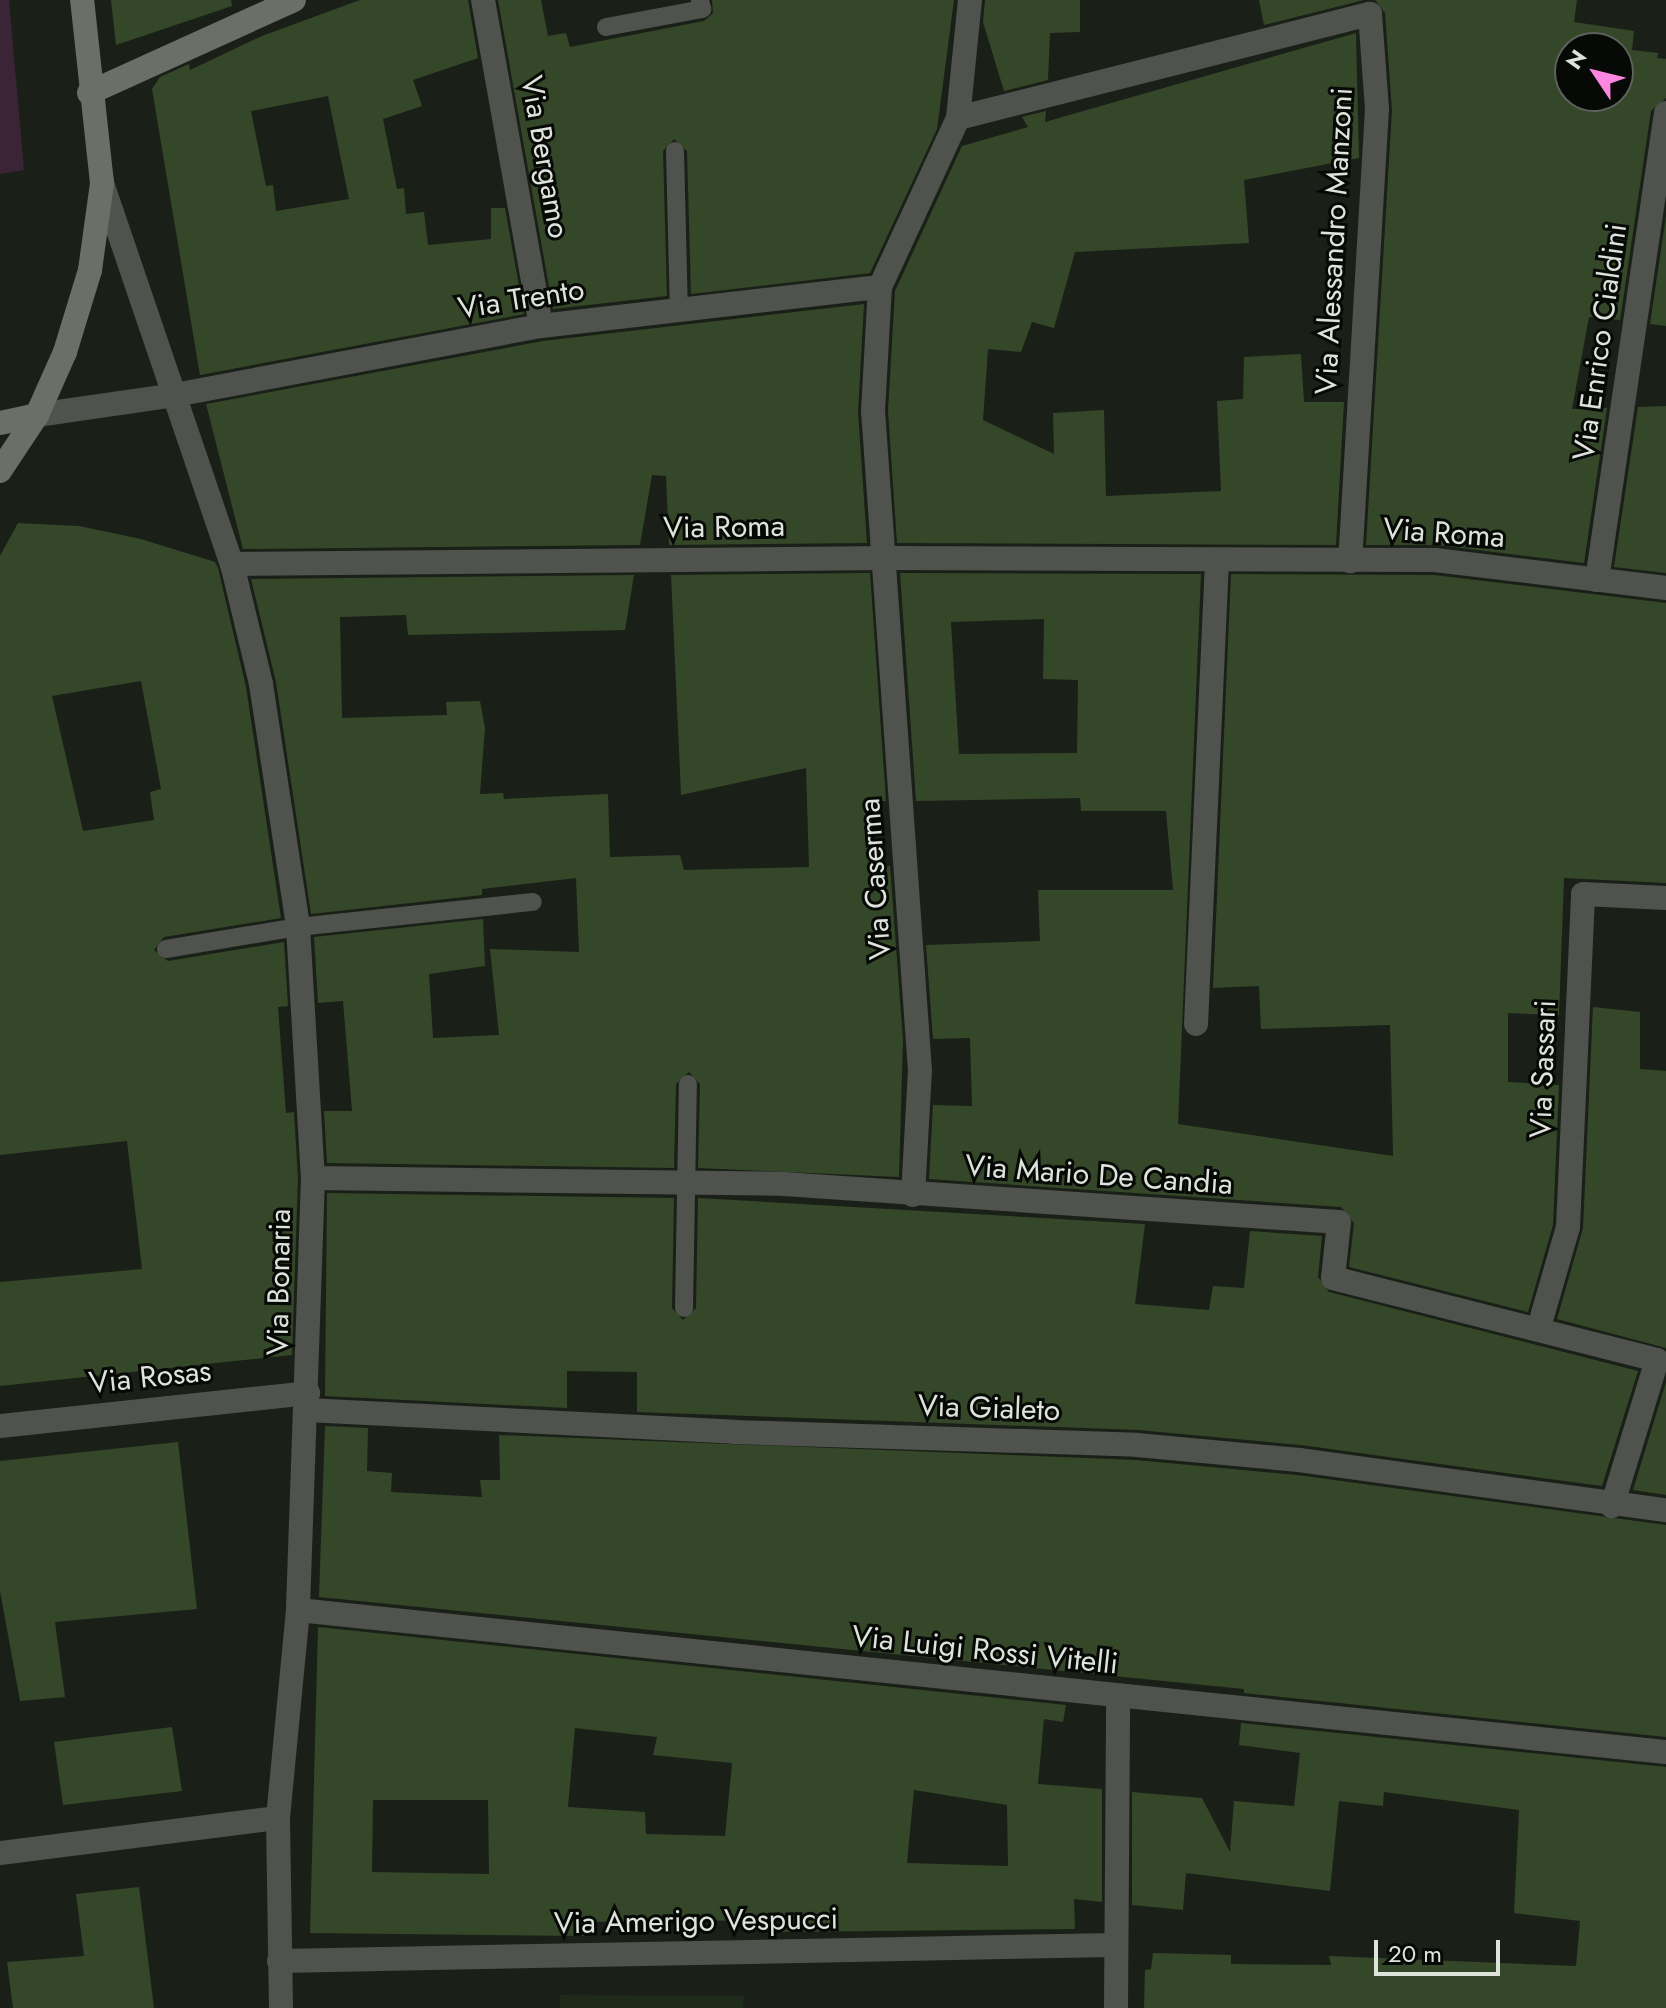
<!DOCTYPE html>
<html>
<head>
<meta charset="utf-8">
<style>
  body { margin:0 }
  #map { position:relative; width:1666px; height:2008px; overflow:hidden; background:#1a2017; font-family:Jost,sans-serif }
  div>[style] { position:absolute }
  .built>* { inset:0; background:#202a1a }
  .green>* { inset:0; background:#3b2435 }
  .building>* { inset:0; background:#354729 }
  .lane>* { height:18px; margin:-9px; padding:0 9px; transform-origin:9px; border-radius:9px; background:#4f524d }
  .street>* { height:24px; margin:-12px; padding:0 12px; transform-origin:12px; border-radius:12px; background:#4f524d }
  .secondary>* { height:24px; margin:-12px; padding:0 12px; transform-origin:12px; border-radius:12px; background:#6a6f67 }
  span { translate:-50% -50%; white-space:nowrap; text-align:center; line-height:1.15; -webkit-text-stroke:6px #070906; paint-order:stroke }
  .street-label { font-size:30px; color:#dee3dc }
  .north { position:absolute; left:1554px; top:32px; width:80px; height:80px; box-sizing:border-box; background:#070906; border:2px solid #5d605c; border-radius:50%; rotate:305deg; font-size:22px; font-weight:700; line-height:32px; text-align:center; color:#dee3dc }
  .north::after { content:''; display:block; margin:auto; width:28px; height:36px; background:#fd86e1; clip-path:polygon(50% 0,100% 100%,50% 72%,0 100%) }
  .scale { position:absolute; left:1374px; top:1940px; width:126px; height:36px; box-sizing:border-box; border:4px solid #dee3dc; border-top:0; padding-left:10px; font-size:24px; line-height:28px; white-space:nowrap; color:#dee3dc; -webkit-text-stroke:6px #070906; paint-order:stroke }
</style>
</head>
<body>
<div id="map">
  <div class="built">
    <div style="clip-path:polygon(560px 1995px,744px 1996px,743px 2008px,560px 2008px)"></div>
  </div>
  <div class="green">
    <div style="clip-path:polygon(0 0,9px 0,24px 170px,0 174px)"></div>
  </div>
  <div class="building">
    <div style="clip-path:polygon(111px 0,231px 0,232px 6px,116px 45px)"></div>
    <div style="clip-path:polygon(evenodd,360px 0,468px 0,478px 58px,413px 80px,422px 106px,383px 119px,397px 189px,404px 188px,406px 214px,424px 212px,428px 245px,491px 239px,491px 208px,505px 208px,524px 314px,200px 375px,152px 89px,160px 77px,189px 64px,190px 70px,262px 36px,360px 0,328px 96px,349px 199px,276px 211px,273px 185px,266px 186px,251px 111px,328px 96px)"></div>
    <div style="clip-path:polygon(498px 0,541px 0,548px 36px,566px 33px,570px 47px,704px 21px,713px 13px,712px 0,954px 0,937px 129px,870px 273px,691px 294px,687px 151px,674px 139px,663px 151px,667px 296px,553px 309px)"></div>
    <div style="clip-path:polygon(985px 0,1080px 0,1080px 32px,1050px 33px,1048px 80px,1004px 91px,983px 22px)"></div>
    <div style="clip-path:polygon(1259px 0,1364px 0,1264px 25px)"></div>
    <div style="clip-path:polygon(evenodd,1375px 0,1577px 0,1574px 22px,1634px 31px,1632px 50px,1658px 53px,1657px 58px,1666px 59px,1666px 98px,1651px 111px,1620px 320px,1589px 317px,1572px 409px,1607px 408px,1584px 563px,1437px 545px,1366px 545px,1392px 110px,1385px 13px,1375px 0,1570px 48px,1618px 48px,1618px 96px,1570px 96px,1570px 48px)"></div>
    <div style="clip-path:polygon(1356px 33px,1359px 158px,1244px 180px,1249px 243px,1075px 252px,1054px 328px,1032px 322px,1021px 352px,988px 349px,983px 420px,1054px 454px,1053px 413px,1104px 410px,1106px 496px,1221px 491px,1217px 401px,1243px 399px,1244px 357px,1301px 354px,1304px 402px,1344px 402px,1336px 545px,897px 543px,888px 411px,895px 291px,962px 146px,1028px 127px,1022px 117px,1046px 111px,1045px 122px)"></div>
    <div style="clip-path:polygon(1666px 216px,1666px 326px,1650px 324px)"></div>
    <div style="clip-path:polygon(864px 304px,858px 412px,867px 543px,669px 545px,666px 476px,652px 475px,640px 545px,243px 549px,206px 404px,543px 341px)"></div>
    <div style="clip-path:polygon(1666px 406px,1666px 573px,1614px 567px,1638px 407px)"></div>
    <div style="clip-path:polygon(evenodd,18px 523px,79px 526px,141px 539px,215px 562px,218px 568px,246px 687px,281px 918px,164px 937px,154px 950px,168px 961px,284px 942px,288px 1006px,278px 1007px,286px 1113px,294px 1112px,298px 1178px,292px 1355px,0 1386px,0 1282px,142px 1269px,127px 1141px,0 1155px,0 556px,18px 523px,141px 681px,161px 789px,150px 792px,154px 820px,83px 831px,52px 696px,141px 681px)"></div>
    <div style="clip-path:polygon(870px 573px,886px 801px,872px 801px,875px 866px,890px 866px,903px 1040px,899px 1177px,698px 1168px,700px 1084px,689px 1072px,676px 1084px,674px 1168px,327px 1163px,324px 1111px,352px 1111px,343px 1001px,318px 1003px,314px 937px,483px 919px,485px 966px,429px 974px,433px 1038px,499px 1035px,490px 949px,579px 952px,576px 878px,482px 889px,482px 895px,311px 914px,276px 682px,251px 579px,634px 575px,625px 630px,408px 635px,406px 615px,340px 617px,342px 718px,447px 715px,446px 702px,480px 701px,485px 728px,480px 794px,503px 793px,504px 799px,608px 794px,610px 857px,680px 855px,684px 870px,809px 867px,806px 768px,681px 795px,671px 575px)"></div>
    <div style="clip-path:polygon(evenodd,900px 573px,1201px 574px,1178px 1124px,1393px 1156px,1390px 1025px,1261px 1029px,1259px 986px,1213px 988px,1231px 574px,1434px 575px,1666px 603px,1666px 883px,1564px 878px,1559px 1015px,1508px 1013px,1508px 1082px,1559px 1085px,1553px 1225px,1528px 1312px,1349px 1267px,1354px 1223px,1341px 1207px,929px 1179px,933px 1105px,972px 1106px,970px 1038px,933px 1039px,926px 945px,1040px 941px,1038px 890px,1173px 890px,1166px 811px,1081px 811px,1080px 798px,916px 801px,900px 573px,1044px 619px,1043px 679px,1078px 680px,1077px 753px,959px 754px,951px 622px,1044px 619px)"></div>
    <div style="clip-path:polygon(1593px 1007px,1640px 1012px,1640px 1069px,1666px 1071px,1666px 1348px,1557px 1319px,1583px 1228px)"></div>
    <div style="clip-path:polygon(327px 1193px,674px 1198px,672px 1308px,683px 1320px,696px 1308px,698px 1198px,1145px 1224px,1135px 1304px,1209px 1310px,1213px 1286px,1244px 1288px,1250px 1231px,1322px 1236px,1318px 1277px,1329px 1292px,1638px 1371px,1602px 1486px,1301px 1445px,1138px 1430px,637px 1412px,637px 1372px,567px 1371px,567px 1408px,325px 1396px)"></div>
    <div style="clip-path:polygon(1666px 1382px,1666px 1495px,1633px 1490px)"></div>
    <div style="clip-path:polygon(325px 1426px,368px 1428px,367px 1471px,392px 1473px,391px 1492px,482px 1497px,480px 1480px,500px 1480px,499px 1435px,1136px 1460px,1297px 1475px,1666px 1525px,1666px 1737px,1244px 1693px,1244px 1689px,319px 1597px)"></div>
    <div style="clip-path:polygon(178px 1442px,197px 1609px,55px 1622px,65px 1697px,20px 1701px,0 1591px,0 1461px)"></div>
    <div style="clip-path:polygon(evenodd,318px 1627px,1066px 1705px,1063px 1722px,1044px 1719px,1038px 1784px,1102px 1789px,1102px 1902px,1074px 1899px,1075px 1929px,780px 1932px,779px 1920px,585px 1922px,584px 1936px,310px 1933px,318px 1627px,575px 1728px,657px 1737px,653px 1755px,732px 1763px,725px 1836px,646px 1834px,645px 1812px,568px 1807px,575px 1728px,318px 1627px,914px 1790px,1007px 1805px,1008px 1866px,907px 1863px,914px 1790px,318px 1627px,373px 1800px,488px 1800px,489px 1874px,372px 1872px,373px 1800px)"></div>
    <div style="clip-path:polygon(1241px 1723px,1666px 1767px,1666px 2008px,1144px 2008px,1145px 1970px,1151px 1969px,1153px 1953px,1231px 1955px,1231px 1964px,1331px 1965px,1329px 1956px,1576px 1966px,1580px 1921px,1514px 1913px,1519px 1810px,1384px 1792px,1383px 1806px,1339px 1801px,1330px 1891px,1186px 1873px,1183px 1910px,1132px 1905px,1132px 1792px,1202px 1798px,1230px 1852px,1234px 1801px,1294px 1806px,1300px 1753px,1239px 1745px)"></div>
    <div style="clip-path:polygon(172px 1727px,182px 1791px,63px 1805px,54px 1742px)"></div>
    <div style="clip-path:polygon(139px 1887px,154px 2008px,13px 2008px,7px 1962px,84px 1956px,76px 1894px)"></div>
  </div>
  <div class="lane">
    <div style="left:606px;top:27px;width:98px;rotate:-10.6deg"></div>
    <div style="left:702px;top:9px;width:9px;rotate:-103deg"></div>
    <div style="left:675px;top:151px;width:159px;rotate:88.6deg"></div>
    <div style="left:166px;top:949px;width:134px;rotate:-9.5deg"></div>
    <div style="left:298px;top:927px;width:236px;rotate:-6.1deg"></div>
    <div style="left:684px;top:1308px;width:224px;rotate:-89deg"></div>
  </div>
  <div class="street">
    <div style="left:483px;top:0;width:331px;rotate:79.9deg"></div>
    <div style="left:958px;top:118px;width:425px;rotate:-14.2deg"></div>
    <div style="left:1370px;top:14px;width:95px;rotate:85.8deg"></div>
    <div style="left:1377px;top:109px;width:453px;rotate:93.4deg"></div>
    <div style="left:102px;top:183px;width:403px;rotate:71.2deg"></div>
    <div style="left:232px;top:564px;width:123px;rotate:76.4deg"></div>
    <div style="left:261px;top:684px;width:246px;rotate:81.3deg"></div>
    <div style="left:298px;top:927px;width:251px;rotate:86.6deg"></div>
    <div style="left:313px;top:1178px;width:432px;rotate:92deg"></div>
    <div style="left:298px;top:1610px;width:209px;rotate:95.5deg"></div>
    <div style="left:278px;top:1818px;width:190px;rotate:89.1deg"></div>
    <div style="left:37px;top:415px;width:139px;rotate:-8.2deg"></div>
    <div style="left:175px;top:395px;width:372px;rotate:-10.7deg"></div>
    <div style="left:541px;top:326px;width:341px;rotate:-6.6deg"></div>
    <div style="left:232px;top:564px;width:655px;rotate:-0.52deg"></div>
    <div style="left:887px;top:558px;width:548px;rotate:0.21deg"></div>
    <div style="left:1435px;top:560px;width:233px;rotate:6.9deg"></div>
    <div style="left:1597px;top:580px;width:472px;rotate:-81.6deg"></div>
    <div style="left:1196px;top:1024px;width:462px;rotate:-87.4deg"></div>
    <div style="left:313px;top:1178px;width:471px;rotate:0.7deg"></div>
    <div style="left:784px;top:1184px;width:556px;rotate:3.92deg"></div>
    <div style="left:1339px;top:1222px;width:56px;rotate:96.1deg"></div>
    <div style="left:1333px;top:1278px;width:334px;rotate:14.2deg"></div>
    <div style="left:1657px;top:1360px;width:153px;rotate:107.1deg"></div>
    <div style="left:913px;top:1195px;width:124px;rotate:-86.8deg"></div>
    <div style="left:920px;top:1071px;width:662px;rotate:-94.07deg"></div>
    <div style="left:873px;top:411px;width:124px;rotate:-86.8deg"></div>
    <div style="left:880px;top:287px;width:186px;rotate:-65.2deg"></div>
    <div style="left:958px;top:118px;width:119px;rotate:-84.2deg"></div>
    <div style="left:1539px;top:1327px;width:104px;rotate:-73.8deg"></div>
    <div style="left:1568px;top:1227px;width:333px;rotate:-87.4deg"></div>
    <div style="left:1583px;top:894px;width:83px;rotate:2.8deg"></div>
    <div style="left:307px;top:1410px;width:428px;rotate:2.9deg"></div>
    <div style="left:734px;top:1432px;width:403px;rotate:1.8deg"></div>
    <div style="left:1137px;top:1445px;width:163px;rotate:5.3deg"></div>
    <div style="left:1299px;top:1460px;width:370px;rotate:7.8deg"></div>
    <div style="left:0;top:1426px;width:310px;rotate:-6.1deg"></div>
    <div style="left:298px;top:1610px;width:1375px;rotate:5.93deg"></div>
    <div style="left:0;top:1853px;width:280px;rotate:-7.2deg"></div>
    <div style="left:279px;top:1961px;width:836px;rotate:-1.1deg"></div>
    <div style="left:1116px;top:2008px;width:312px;rotate:-89.6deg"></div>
  </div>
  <div class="secondary">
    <div style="left:89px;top:93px;width:225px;rotate:-24.4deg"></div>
    <div style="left:0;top:423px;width:38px;rotate:-12deg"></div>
    <div style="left:0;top:471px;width:67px;rotate:-56.5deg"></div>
    <div style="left:37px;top:415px;width:69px;rotate:-66deg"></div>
    <div style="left:65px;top:352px;width:86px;rotate:-73deg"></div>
    <div style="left:90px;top:270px;width:88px;rotate:-82.1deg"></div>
    <div style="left:102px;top:183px;width:184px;rotate:-96.2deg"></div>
  </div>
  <div class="street-label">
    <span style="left:545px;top:157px;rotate:80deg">Via Bergamo</span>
    <span style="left:1334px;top:241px;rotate:-87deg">Via Alessandro Manzoni</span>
    <span style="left:521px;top:299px;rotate:-9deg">Via Trento</span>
    <span style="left:1600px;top:342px;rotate:-82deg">Via Enrico Cialdini</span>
    <span style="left:724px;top:527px;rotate:-1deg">Via Roma</span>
    <span style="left:1444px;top:533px;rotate:4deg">Via Roma</span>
    <span style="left:875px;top:879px;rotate:-94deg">Via Caserma</span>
    <span style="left:1543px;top:1069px;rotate:-88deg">Via Sassari</span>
    <span style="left:1099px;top:1175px;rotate:4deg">Via Mario De Candia</span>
    <span style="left:279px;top:1282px;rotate:-89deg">Via Bonaria</span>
    <span style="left:150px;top:1377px;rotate:-6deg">Via Rosas</span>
    <span style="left:989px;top:1408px;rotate:2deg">Via Gialeto</span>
    <span style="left:985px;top:1650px;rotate:6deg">Via Luigi Rossi Vitelli</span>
    <span style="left:696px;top:1921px;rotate:-1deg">Via Amerigo Vespucci</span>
  </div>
  <div class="north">N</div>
  <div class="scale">20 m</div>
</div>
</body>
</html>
